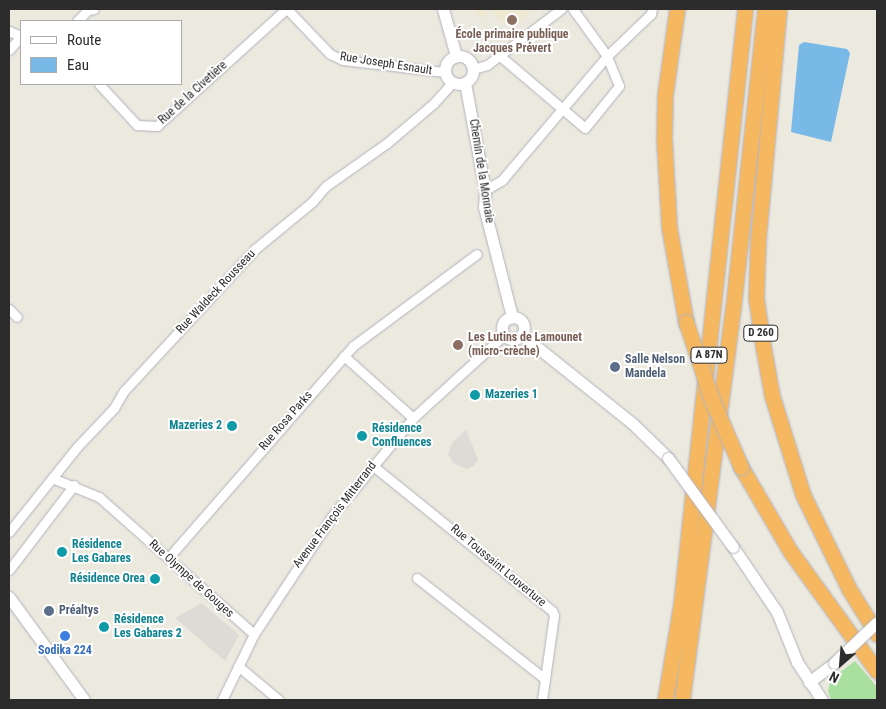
<!DOCTYPE html>
<html>
<head>
<meta charset="utf-8">
<style>
  body { margin:0 }
  #map { position:relative; width:886px; height:709px; overflow:hidden; background:#ece9df; font-family:"Roboto Condensed",sans-serif }
  div>[style] { position:absolute }
  .education>* { inset:0; background:#ede8cf }
  .green>* { inset:0; background:#aae09f }
  .plaza>* { inset:0; background:#dddbd5 }
  .water>* { inset:0; background:#78b9e8 }
  .roads { filter:drop-shadow(0 0 1px #b2b2be) drop-shadow(0 0 1px #b2b2be) }
  .street>* { height:9px; margin:-4.5px; padding:0 4.5px; transform-origin:4.5px; border-radius:4.5px; background:#fff }
  .secondary>* { height:11px; margin:-5.5px; padding:0 5.5px; transform-origin:5.5px; border-radius:5.5px; background:#fff }
  .secondary>.ring { margin:-5.5px; padding:0; box-sizing:content-box; background:none; border:11px solid #fff; border-radius:50% }
  .highway>* { height:15px; margin:-7.5px; padding:0 7.5px; transform-origin:7.5px; border-radius:7.5px; background:#f5b861 }
  .bridges { filter:drop-shadow(0 0 1px #b2b2be) drop-shadow(0 0 1px #b2b2be) }
  .secondary-bridge>* { height:11px; margin:-5.5px; padding:0 5.5px; transform-origin:5.5px; border-radius:5.5px; background:#fff }
  .highway-bridge>* { height:15px; margin:-7.5px; padding:0 7.5px; transform-origin:7.5px; border-radius:7.5px; background:#f5b861 }
  .dots>* { width:14px; height:14px; translate:-50% -50%; box-sizing:border-box; border:2px solid #fff; border-radius:50% }
  span { translate:-50% -50%; white-space:nowrap; text-align:center; line-height:1.15; -webkit-text-stroke:4px #fff; paint-order:stroke }
  .shield-label span { padding:1px 4px; background:#fff; border:1px solid; border-radius:4px; -webkit-text-stroke-width:0 }
  .shield-label { font-size:11px; color:#2c2c2c; font-weight:700 }
  .education-label { font-size:12px; color:#785e54; font-weight:700 }
  .left { translate:0 -50%; text-align:left }
  .street-label { font-size:12px; color:#2c2c2c }
  .service-label { font-size:12px; color:#4e5e75; font-weight:700 }
  .culture-label { font-size:12px; color:#0d838f; font-weight:700 }
  .right { translate:-100% -50%; text-align:right }
  .shop-label { font-size:12px; color:#366cbe; font-weight:700 }
  .frame { position:absolute; inset:0; border:10px solid #2c2c2c; pointer-events:none }
  .legend { position:absolute; left:20px; top:20px; width:162px; height:65px; box-sizing:border-box; background:#fff; border:1px solid #ababab; margin:0; padding:6px 9px; list-style:none; font-size:15px; color:#2c2c2c }
  .legend li { display:flex; align-items:center; gap:10px; height:25px }
  .legend b { width:25px; border:1px solid #ababab }
  .north { position:absolute; left:816px; top:639px; width:50px; height:50px; -webkit-text-stroke:4px #fff; paint-order:stroke; rotate:207deg; font-size:14px; font-weight:700; line-height:20px; text-align:center; color:#2c2c2c }
  .north::after { content:''; display:block; margin:auto; width:18px; height:22px; background:#2c2c2c; clip-path:polygon(50% 0,100% 100%,50% 72%,0 100%) }
</style>
</head>
<body>
<div id="map">
  <div class="education">
    <div style="clip-path:polygon(473px 9px,531px 9px,514px 30px,489px 10px,481px 19px)"></div>
  </div>
  <div class="green">
    <div style="clip-path:polygon(855px 661px,877px 687px,877px 700px,831px 700px,828px 691px,831px 679px)"></div>
  </div>
  <div class="plaza">
    <div style="clip-path:polygon(466px 430px,478px 459px,474px 466px,467px 469px,453px 463px,448px 454px,452px 443px)"></div>
    <div style="clip-path:polygon(202px 603px,239px 635px,225px 661px,175px 618px)"></div>
  </div>
  <div class="water">
    <div style="clip-path:polygon(804px 42px,847px 49px,850px 53px,831px 142px,791px 132px,799px 45px)"></div>
  </div>
  <div class="roads">
    <div class="street">
      <div style="left:287px;top:9px;width:62px;rotate:46.3deg"></div>
      <div style="left:330px;top:54px;width:14px;rotate:25deg"></div>
      <div style="left:343px;top:60px;width:102px;rotate:6.8deg"></div>
      <div style="left:77px;top:21px;width:16px;rotate:-45deg"></div>
      <div style="left:88px;top:10px;width:6px;rotate:-9deg"></div>
      <div style="left:9px;top:31px;width:13px;rotate:23deg"></div>
      <div style="left:9px;top:50px;width:18px;rotate:-49deg"></div>
      <div style="left:500px;top:56px;width:111px;rotate:40.3deg"></div>
      <div style="left:585px;top:128px;width:54px;rotate:-51deg"></div>
      <div style="left:619px;top:86px;width:32px;rotate:-112deg"></div>
      <div style="left:607px;top:56px;width:61px;rotate:-43.7deg"></div>
      <div style="left:651px;top:14px;width:5px;rotate:-79deg"></div>
      <div style="left:473px;top:69px;width:15px;rotate:-16deg"></div>
      <div style="left:487px;top:65px;width:93px;rotate:-37.1deg"></div>
      <div style="left:99px;top:84px;width:56px;rotate:47.2deg"></div>
      <div style="left:137px;top:125px;width:20px;rotate:3deg"></div>
      <div style="left:157px;top:126px;width:174px;rotate:-42.2deg"></div>
      <div style="left:485px;top:190px;width:20px;rotate:-30deg"></div>
      <div style="left:502px;top:180px;width:162px;rotate:-49.7deg"></div>
      <div style="left:607px;top:56px;width:58px;rotate:-125.9deg"></div>
      <div style="left:9px;top:309px;width:11px;rotate:45deg"></div>
      <div style="left:344px;top:356px;width:93px;rotate:41.9deg"></div>
      <div style="left:372px;top:465px;width:232px;rotate:39deg"></div>
      <div style="left:552px;top:611px;width:4px;rotate:63deg"></div>
      <div style="left:554px;top:615px;width:86px;rotate:98deg"></div>
      <div style="left:52px;top:478px;width:51px;rotate:22deg"></div>
      <div style="left:99px;top:497px;width:207px;rotate:41.5deg"></div>
      <div style="left:9px;top:532px;width:109px;rotate:-51.3deg"></div>
      <div style="left:77px;top:447px;width:54px;rotate:-46.5deg"></div>
      <div style="left:114px;top:408px;width:20px;rotate:-60deg"></div>
      <div style="left:124px;top:391px;width:193px;rotate:-47.3deg"></div>
      <div style="left:255px;top:249px;width:74px;rotate:-39.5deg"></div>
      <div style="left:312px;top:202px;width:21px;rotate:-49deg"></div>
      <div style="left:326px;top:186px;width:75px;rotate:-35.2deg"></div>
      <div style="left:387px;top:143px;width:60px;rotate:-40.3deg"></div>
      <div style="left:433px;top:104px;width:28px;rotate:-48deg"></div>
      <div style="left:169px;top:557px;width:280px;rotate:-48.9deg"></div>
      <div style="left:353px;top:346px;width:154px;rotate:-36.6deg"></div>
      <div style="left:9px;top:570px;width:107px;rotate:-52.6deg"></div>
      <div style="left:417px;top:578px;width:163px;rotate:38.3deg"></div>
      <div style="left:238px;top:666px;width:53px;rotate:39.7deg"></div>
      <div style="left:222px;top:700px;width:73px;rotate:-64.1deg"></div>
      <div style="left:254px;top:634px;width:141px;rotate:-56.5deg"></div>
      <div style="left:332px;top:516px;width:127px;rotate:-50.4deg"></div>
      <div style="left:413px;top:418px;width:123px;rotate:-42.4deg"></div>
    </div>
    <div class="secondary">
      <div style="left:443px;top:9px;width:49px;rotate:74.5deg"></div>
      <div class="ring" style="left:445px;top:56px;width:17px;height:17px"></div>
      <div style="left:465px;top:83px;width:109px;rotate:79.4deg"></div>
      <div style="left:485px;top:190px;width:17px;rotate:93deg"></div>
      <div style="left:484px;top:207px;width:114px;rotate:75.7deg"></div>
      <div class="ring" style="left:502px;top:317px;width:11px;height:11px"></div>
      <div style="left:522px;top:335px;width:142px;rotate:38.7deg"></div>
      <div style="left:633px;top:424px;width:49px;rotate:44.2deg"></div>
      <div style="left:733px;top:547px;width:78px;rotate:55.9deg"></div>
      <div style="left:777px;top:612px;width:54px;rotate:68.2deg"></div>
      <div style="left:797px;top:662px;width:45px;rotate:56.7deg"></div>
      <div style="left:9px;top:597px;width:127px;rotate:53.9deg"></div>
      <div style="left:809px;top:682px;width:31px;rotate:-37deg"></div>
    </div>
    <div class="highway">
      <div style="left:677px;top:9px;width:86px;rotate:98deg"></div>
      <div style="left:665px;top:94px;width:45px;rotate:91.3deg"></div>
      <div style="left:664px;top:139px;width:88px;rotate:86.7deg"></div>
      <div style="left:669px;top:227px;width:97px;rotate:79.9deg"></div>
      <div style="left:779px;top:9px;width:230px;rotate:95.2deg"></div>
      <div style="left:758px;top:238px;width:60px;rotate:91.9deg"></div>
      <div style="left:756px;top:298px;width:49px;rotate:81.7deg"></div>
      <div style="left:763px;top:346px;width:51px;rotate:79.8deg"></div>
      <div style="left:772px;top:396px;width:104px;rotate:72.6deg"></div>
      <div style="left:803px;top:495px;width:105px;rotate:63.9deg"></div>
      <div style="left:849px;top:589px;width:53px;rotate:58.1deg"></div>
      <div style="left:741px;top:467px;width:97px;rotate:59.7deg"></div>
      <div style="left:790px;top:551px;width:148px;rotate:54.1deg"></div>
      <div style="left:665px;top:700px;width:97px;rotate:-80.5deg"></div>
      <div style="left:681px;top:604px;width:598px;rotate:-83.86deg"></div>
      <div style="left:682px;top:700px;width:404px;rotate:-82.6deg"></div>
      <div style="left:734px;top:299px;width:292px;rotate:-83.9deg"></div>
    </div>
  </div>
  <div class="bridges">
    <div class="secondary-bridge">
      <div style="left:668px;top:458px;width:110px;rotate:53.9deg"></div>
      <div style="left:834px;top:663px;width:59px;rotate:-43.6deg"></div>
    </div>
    <div class="highway-bridge">
      <div style="left:686px;top:322px;width:82px;rotate:71.6deg"></div>
      <div style="left:712px;top:400px;width:73px;rotate:66.6deg"></div>
    </div>
  </div>
  <div class="dots">
    <div style="left:512px;top:20px;background:#8d6e63"></div>
    <div style="left:458px;top:345px;background:#8d6e63"></div>
    <div style="left:615px;top:367px;background:#5c6f8a"></div>
    <div style="left:475px;top:395px;background:#0f9aa8"></div>
    <div style="left:232px;top:426px;background:#0f9aa8"></div>
    <div style="left:362px;top:436px;background:#0f9aa8"></div>
    <div style="left:62px;top:552px;background:#0f9aa8"></div>
    <div style="left:155px;top:579px;background:#0f9aa8"></div>
    <div style="left:49px;top:611px;background:#5c6f8a"></div>
    <div style="left:104px;top:627px;background:#0f9aa8"></div>
    <div style="left:65px;top:636px;background:#3f7fe0"></div>
  </div>
  <div class="shield-label">
    <span style="left:761px;top:333px">D 260</span>
    <span style="left:709px;top:355px">A 87N</span>
  </div>
  <div class="education-label">
    <span style="left:512px;top:42px">École primaire publique<br>Jacques Prévert</span>
    <span class="left" style="left:468px;top:345px">Les Lutins de Lamounet<br>(micro-crèche)</span>
  </div>
  <div class="street-label">
    <span style="left:386px;top:64px;rotate:9deg">Rue Joseph Esnault</span>
    <span style="left:193px;top:93px;rotate:-42deg">Rue de la Civetière</span>
    <span style="left:481px;top:171px;rotate:81deg">Chemin de la Monnaie</span>
    <span style="left:216px;top:292px;rotate:-47deg">Rue Waldeck Rousseau</span>
    <span style="left:286px;top:421px;rotate:-49deg">Rue Rosa Parks</span>
    <span style="left:335px;top:515px;rotate:-53deg">Avenue François Mitterrand</span>
    <span style="left:498px;top:566px;rotate:40deg">Rue Toussaint Louverture</span>
    <span style="left:191px;top:579px;rotate:42deg">Rue Olympe de Gouges</span>
  </div>
  <div class="service-label">
    <span class="left" style="left:625px;top:367px">Salle Nelson<br>Mandela</span>
    <span class="left" style="left:59px;top:611px">Préaltys</span>
  </div>
  <div class="culture-label">
    <span class="left" style="left:485px;top:395px">Mazeries 1</span>
    <span class="right" style="left:222px;top:426px">Mazeries 2</span>
    <span class="left" style="left:372px;top:436px">Résidence<br>Confluences</span>
    <span class="left" style="left:72px;top:552px">Résidence<br>Les Gabares</span>
    <span class="right" style="left:145px;top:579px">Résidence Orea</span>
    <span class="left" style="left:114px;top:627px">Résidence<br>Les Gabares 2</span>
  </div>
  <div class="shop-label">
    <span style="left:65px;top:651px">Sodika 224</span>
  </div>
  <div class="frame"></div>
  <ul class="legend">
  <li><b style="height:6px;background:#fff"></b>Route</li>
  <li><b style="height:14px;background:#78b9e8"></b>Eau</li>
  </ul>
  <div class="north">N</div>
</div>
</body>
</html>
